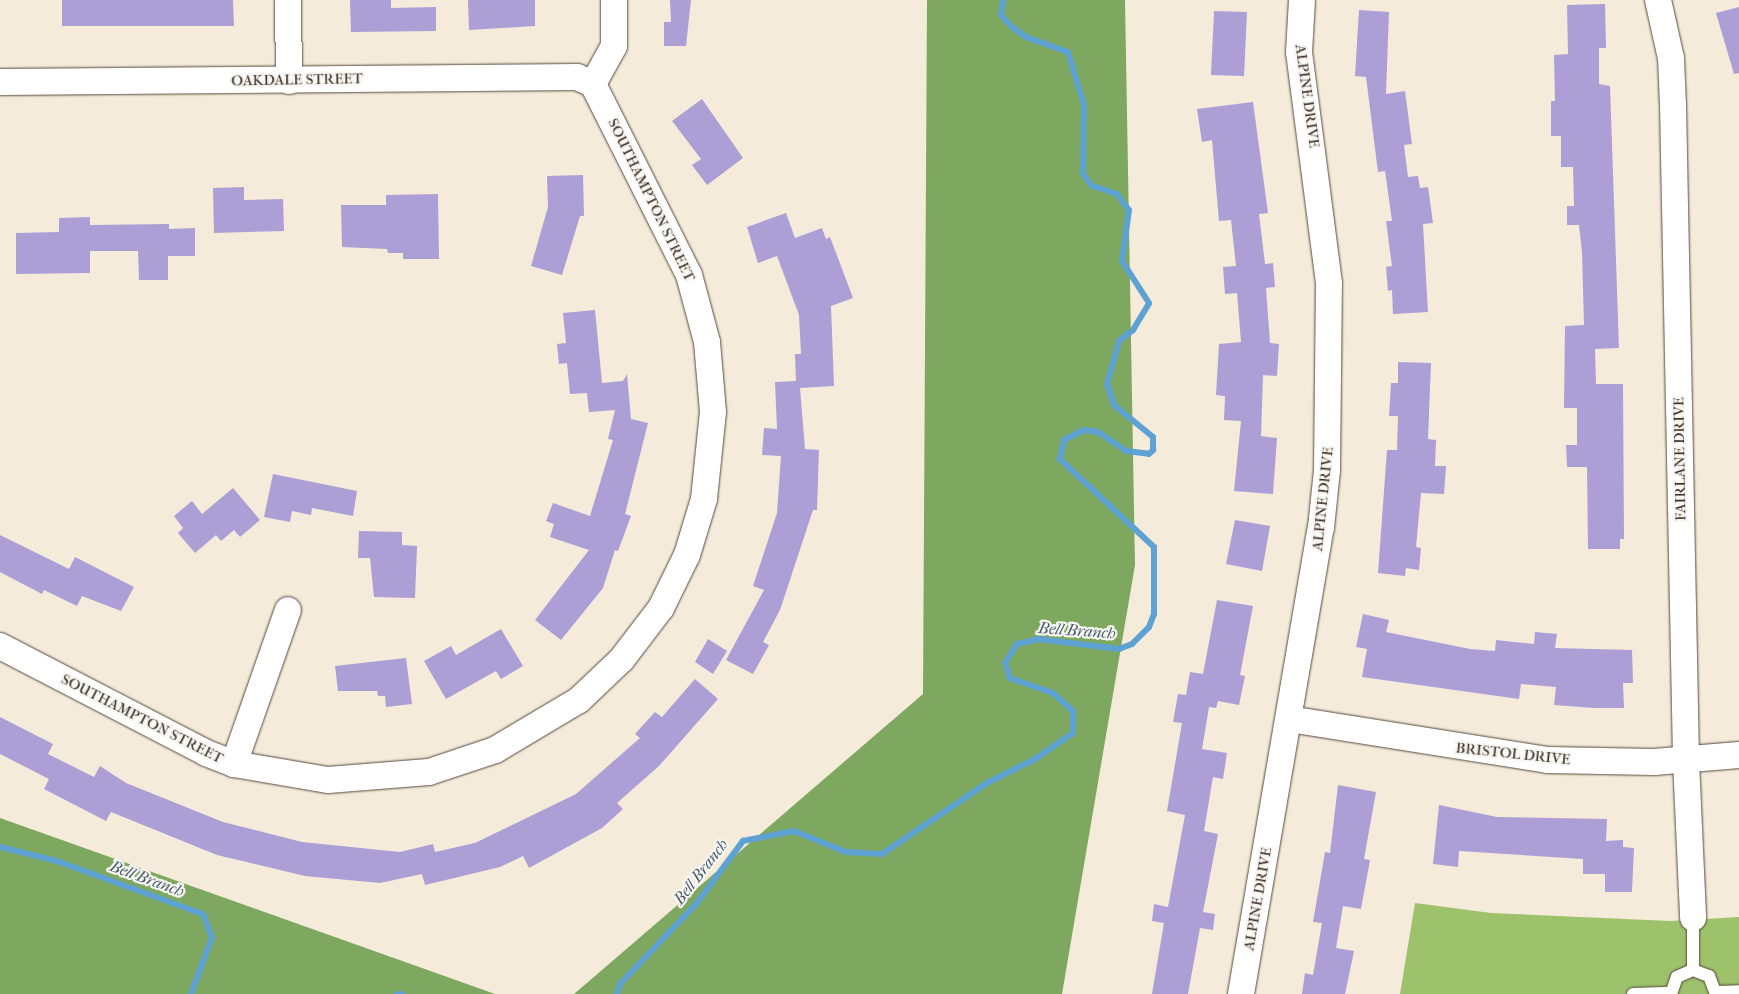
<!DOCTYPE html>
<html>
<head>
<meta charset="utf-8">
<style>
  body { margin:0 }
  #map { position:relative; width:1739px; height:994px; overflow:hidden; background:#f4ebdb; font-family:"IM FELL French Canon",serif }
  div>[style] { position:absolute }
  .green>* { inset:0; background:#9ec26c }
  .forest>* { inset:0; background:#7ea860 }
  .stream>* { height:6px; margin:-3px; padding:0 3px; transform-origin:3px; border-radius:3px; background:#5da2d2 }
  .building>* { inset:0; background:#ab9fd5 }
  .roads { filter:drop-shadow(0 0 1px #57473a) drop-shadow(0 0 1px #57473a) }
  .service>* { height:12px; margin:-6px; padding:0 6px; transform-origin:6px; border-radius:6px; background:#fff }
  .minor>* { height:26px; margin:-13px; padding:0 13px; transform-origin:13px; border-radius:13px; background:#fff }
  span { translate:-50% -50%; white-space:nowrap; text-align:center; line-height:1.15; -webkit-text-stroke:4.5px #f6f6f2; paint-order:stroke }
  .street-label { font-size:15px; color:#3b2a1e }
  .water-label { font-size:16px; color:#495a66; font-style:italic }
</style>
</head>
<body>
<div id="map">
  <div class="green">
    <div style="clip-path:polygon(1415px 903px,1491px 913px,1670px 921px,1739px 917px,1739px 994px,1400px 994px)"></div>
  </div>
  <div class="forest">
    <div style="clip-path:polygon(927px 0,1125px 0,1135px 565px,1062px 994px,574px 994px,923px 694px)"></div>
    <div style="clip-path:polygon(0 818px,495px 994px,0 994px)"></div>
  </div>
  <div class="stream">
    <div style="left:0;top:847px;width:59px;rotate:13.8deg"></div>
    <div style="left:57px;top:861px;width:155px;rotate:20deg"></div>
    <div style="left:203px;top:914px;width:25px;rotate:69deg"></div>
    <div style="left:212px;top:937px;width:61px;rotate:110.2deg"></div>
    <div style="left:397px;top:994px;width:5px"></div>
    <div style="left:617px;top:994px;width:10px;rotate:-73deg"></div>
    <div style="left:620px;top:984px;width:110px;rotate:-46.5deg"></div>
    <div style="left:696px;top:904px;width:79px;rotate:-53.3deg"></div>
    <div style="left:743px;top:841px;width:52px;rotate:-11.1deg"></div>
    <div style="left:794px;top:831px;width:56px;rotate:22deg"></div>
    <div style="left:846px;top:852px;width:36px;rotate:3deg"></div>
    <div style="left:882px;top:854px;width:127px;rotate:-34.1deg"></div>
    <div style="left:987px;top:783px;width:54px;rotate:-26.6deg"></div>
    <div style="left:1035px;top:759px;width:46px;rotate:-34.4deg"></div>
    <div style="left:1073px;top:733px;width:22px;rotate:-90deg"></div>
    <div style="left:1073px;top:711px;width:27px;rotate:-138deg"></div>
    <div style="left:1053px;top:693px;width:46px;rotate:-160.8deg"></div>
    <div style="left:1010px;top:678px;width:16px;rotate:-108deg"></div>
    <div style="left:1005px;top:663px;width:22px;rotate:-58deg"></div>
    <div style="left:1017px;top:644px;width:22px;rotate:-13deg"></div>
    <div style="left:1038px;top:639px;width:82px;rotate:7deg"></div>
    <div style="left:1119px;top:649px;width:14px;rotate:-21deg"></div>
    <div style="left:1132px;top:644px;width:24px;rotate:-45deg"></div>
    <div style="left:1149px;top:627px;width:14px;rotate:-69deg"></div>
    <div style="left:1154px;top:614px;width:67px;rotate:-90deg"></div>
    <div style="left:1154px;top:547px;width:129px;rotate:-136.9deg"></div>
    <div style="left:1060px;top:459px;width:19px;rotate:-78deg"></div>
    <div style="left:1064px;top:440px;width:22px;rotate:-27deg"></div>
    <div style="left:1084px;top:430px;width:14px;rotate:8deg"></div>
    <div style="left:1098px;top:432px;width:34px;rotate:34deg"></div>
    <div style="left:1126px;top:451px;width:23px;rotate:7deg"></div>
    <div style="left:1149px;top:454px;width:6px;rotate:-45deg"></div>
    <div style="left:1153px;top:450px;width:13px;rotate:-90deg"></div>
    <div style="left:1153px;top:437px;width:50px;rotate:-140.6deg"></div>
    <div style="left:1114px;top:405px;width:22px;rotate:-108deg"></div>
    <div style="left:1107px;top:384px;width:45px;rotate:-74.4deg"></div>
    <div style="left:1119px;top:341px;width:18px;rotate:-38deg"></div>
    <div style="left:1133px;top:330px;width:31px;rotate:-59deg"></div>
    <div style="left:1149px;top:303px;width:50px;rotate:-122.7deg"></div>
    <div style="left:1122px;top:261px;width:51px;rotate:-82.2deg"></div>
    <div style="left:1129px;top:210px;width:20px;rotate:-127deg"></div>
    <div style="left:1117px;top:194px;width:26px;rotate:-162deg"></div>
    <div style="left:1092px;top:186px;width:15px;rotate:-127deg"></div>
    <div style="left:1083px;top:174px;width:69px;rotate:-89.2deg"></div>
    <div style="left:1084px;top:105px;width:55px;rotate:-106.8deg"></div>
    <div style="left:1068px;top:52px;width:45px;rotate:-160.3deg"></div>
    <div style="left:1026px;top:37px;width:17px;rotate:-144deg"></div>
    <div style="left:1012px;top:27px;width:16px;rotate:-133deg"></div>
    <div style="left:1001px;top:15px;width:15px;rotate:-82deg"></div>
  </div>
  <div class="building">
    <div style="clip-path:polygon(62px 0,233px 0,234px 26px,62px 26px)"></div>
    <div style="clip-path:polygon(350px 0,391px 0,391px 8px,436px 7px,436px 31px,351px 32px)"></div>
    <div style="clip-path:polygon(468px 0,535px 0,535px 26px,469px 30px)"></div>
    <div style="clip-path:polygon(670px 0,691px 0,686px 46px,664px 46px,664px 22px,671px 22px)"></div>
    <div style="clip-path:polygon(1605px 4px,1606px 48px,1599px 48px,1599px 84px,1610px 86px,1619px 348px,1595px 349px,1596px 384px,1623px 384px,1624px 539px,1620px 539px,1620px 549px,1588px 549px,1587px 467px,1567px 467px,1566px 445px,1577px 445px,1577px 408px,1564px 408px,1565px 326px,1584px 325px,1582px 252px,1579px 225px,1567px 225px,1567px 206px,1574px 206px,1573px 167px,1561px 167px,1561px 136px,1551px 136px,1551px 101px,1555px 101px,1554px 55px,1568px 54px,1567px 5px)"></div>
    <div style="clip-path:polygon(1739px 7px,1739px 73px,1734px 74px,1716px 13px)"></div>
    <div style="clip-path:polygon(1359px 10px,1389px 12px,1386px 94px,1405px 91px,1412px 144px,1404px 145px,1408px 177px,1418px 176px,1420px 188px,1428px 187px,1433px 223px,1423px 224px,1428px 312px,1393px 314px,1392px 290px,1388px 291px,1386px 267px,1392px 266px,1386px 221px,1392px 221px,1385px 171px,1378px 172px,1366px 77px,1355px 76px)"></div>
    <div style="clip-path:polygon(1214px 11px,1247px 12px,1244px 76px,1211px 75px)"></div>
    <div style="clip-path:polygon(702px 99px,743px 158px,707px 185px,692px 165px,701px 159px,672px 121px)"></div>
    <div style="clip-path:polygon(1253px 102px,1268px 213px,1259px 214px,1265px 264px,1273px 263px,1275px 287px,1266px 288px,1270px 343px,1279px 344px,1277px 376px,1263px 375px,1261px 436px,1277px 438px,1273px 494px,1234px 491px,1241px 421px,1224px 420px,1225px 396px,1216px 395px,1219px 344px,1241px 342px,1237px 293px,1225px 294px,1223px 267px,1236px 266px,1231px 220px,1219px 221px,1212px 140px,1202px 142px,1197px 109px)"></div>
    <div style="clip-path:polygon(583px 175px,584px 216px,580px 216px,562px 275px,531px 266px,548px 207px,547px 176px)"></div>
    <div style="clip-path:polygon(244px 187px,244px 200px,283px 199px,284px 231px,214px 233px,213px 188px)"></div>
    <div style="clip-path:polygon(438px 194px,439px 259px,403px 259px,403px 253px,388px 253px,387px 249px,342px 247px,341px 205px,386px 205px,386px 195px)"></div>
    <div style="clip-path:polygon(786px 213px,795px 238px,822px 228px,826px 239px,830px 237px,853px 298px,831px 306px,834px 386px,800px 388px,805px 449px,819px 450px,817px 510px,813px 510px,780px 610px,763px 642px,769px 645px,753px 674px,726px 660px,764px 590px,753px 586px,777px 513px,781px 456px,762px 455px,764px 428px,777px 429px,775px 382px,796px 381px,795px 354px,801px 354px,799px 315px,777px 256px,758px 263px,747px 227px)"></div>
    <div style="clip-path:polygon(90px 217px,90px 225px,169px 224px,169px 229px,195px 228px,195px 256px,168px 256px,168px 280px,139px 280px,138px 251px,90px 251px,90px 273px,16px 274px,16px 233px,59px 232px,59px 218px)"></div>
    <div style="clip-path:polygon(595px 310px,602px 383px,623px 381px,627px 374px,631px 419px,648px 423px,625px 514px,631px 516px,618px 551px,615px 550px,603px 588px,561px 640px,535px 620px,589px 550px,550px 537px,554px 524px,546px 521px,553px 503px,590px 516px,613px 440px,608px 439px,615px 410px,589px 412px,587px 393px,570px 394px,567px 363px,559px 364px,557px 344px,566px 343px,563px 313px)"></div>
    <div style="clip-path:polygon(1398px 362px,1431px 363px,1428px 439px,1436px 440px,1435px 466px,1446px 466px,1444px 494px,1421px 493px,1416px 547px,1421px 548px,1419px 570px,1406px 568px,1405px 576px,1378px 573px,1387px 450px,1397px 450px,1398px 416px,1389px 416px,1391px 383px,1398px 383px)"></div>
    <div style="clip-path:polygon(273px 474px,357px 491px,353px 516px,312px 508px,311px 515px,292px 511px,290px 522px,264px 517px)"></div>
    <div style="clip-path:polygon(233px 488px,260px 520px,240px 537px,234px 530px,221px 541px,216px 535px,195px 553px,178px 533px,183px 528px,174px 516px,192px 501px,202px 514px)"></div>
    <div style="clip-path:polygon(1235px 520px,1270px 526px,1262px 571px,1226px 564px)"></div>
    <div style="clip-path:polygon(359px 531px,402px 532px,402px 545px,417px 546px,415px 598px,374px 597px,370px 558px,358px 558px)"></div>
    <div style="clip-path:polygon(0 535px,69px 569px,75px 557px,134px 587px,121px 611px,82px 596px,77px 606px,44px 590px,42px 594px,0 572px)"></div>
    <div style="clip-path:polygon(1217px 600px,1253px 606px,1240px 675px,1245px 676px,1239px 705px,1218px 701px,1216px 708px,1209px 707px,1202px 749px,1227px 753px,1223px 779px,1213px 777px,1204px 831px,1218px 834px,1203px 912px,1215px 914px,1213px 930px,1200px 928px,1188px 994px,1152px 994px,1164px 923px,1152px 921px,1154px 904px,1168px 907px,1185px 815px,1167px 811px,1182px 723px,1173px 722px,1178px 694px,1186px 695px,1190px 672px,1203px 674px)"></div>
    <div style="clip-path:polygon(1363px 614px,1389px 620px,1386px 632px,1470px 649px,1495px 651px,1496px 640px,1534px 644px,1535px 632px,1557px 634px,1555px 648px,1632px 650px,1633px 683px,1623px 683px,1624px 708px,1594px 708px,1554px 705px,1556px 687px,1521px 684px,1519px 699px,1362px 677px,1367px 649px,1356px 647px)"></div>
    <div style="clip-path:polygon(501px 629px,523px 666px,501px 679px,496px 671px,446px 699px,424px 661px,451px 646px,456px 655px)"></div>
    <div style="clip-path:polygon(708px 639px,727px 651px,713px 674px,695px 662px)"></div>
    <div style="clip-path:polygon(406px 658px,412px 704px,386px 707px,385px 696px,378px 696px,377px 691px,338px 691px,335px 666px)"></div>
    <div style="clip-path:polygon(695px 679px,718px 699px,659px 766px,617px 803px,623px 809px,602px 828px,529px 868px,523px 856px,500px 867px,425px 885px,422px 874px,380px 883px,305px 876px,217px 855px,111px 812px,106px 821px,44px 789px,49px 779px,0 754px,0 717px,53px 744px,48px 754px,94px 777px,100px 766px,126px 783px,223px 822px,302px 842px,400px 852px,433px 844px,435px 852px,475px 843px,576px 794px,640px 738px,635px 734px,655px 712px,662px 717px)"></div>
    <div style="clip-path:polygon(1338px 785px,1376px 792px,1364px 859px,1370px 860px,1361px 909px,1343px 906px,1336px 948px,1354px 951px,1345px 994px,1302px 994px,1305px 973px,1313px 975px,1322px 923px,1313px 922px,1325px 852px,1330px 853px)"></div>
    <div style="clip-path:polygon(1439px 805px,1497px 817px,1607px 819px,1606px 841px,1623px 840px,1623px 847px,1634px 848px,1632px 892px,1605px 892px,1605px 874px,1583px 874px,1583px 859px,1459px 851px,1458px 867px,1433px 864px)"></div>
  </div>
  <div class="roads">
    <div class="service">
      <div style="left:1693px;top:970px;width:52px;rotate:-90deg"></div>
      <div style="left:1716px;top:992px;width:23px;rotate:-2deg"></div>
      <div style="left:1633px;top:994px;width:38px;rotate:-2deg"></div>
      <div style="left:1671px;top:994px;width:18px;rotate:-71deg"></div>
      <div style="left:1677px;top:977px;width:17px;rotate:-24deg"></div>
      <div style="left:1693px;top:970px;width:17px;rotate:21deg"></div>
      <div style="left:1709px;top:976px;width:19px;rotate:69deg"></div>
    </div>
    <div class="minor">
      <div style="left:288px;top:0;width:81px;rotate:89.3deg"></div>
      <div style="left:1658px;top:0;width:59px;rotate:77.4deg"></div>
      <div style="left:1671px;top:58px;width:47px;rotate:87.6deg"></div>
      <div style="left:1673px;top:105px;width:656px;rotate:88.86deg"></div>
      <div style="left:1686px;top:761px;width:157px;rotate:87.4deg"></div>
      <div style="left:0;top:82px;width:577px;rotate:-0.5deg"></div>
      <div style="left:577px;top:77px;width:17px;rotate:24deg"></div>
      <div style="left:0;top:646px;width:232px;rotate:27.4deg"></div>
      <div style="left:206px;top:753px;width:30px;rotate:21deg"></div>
      <div style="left:234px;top:764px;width:95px;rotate:9.7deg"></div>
      <div style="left:328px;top:780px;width:101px;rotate:-4.5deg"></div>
      <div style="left:429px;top:772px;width:70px;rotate:-18.4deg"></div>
      <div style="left:495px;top:750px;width:98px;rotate:-30.8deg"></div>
      <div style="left:579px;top:700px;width:59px;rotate:-43.6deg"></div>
      <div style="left:622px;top:659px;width:64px;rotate:-52.6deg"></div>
      <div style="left:661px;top:608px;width:59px;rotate:-63.9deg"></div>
      <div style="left:687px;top:555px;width:59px;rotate:-73.1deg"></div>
      <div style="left:704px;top:499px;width:87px;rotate:-84.1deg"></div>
      <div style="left:713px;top:412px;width:70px;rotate:-94.9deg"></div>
      <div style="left:707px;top:342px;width:69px;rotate:-105deg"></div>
      <div style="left:689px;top:275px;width:214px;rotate:-116.7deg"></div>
      <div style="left:593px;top:84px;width:43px;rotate:-61.1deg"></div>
      <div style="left:614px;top:46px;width:46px;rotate:-90deg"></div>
      <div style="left:1289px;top:719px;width:262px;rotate:9deg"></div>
      <div style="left:1548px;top:760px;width:106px;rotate:1.1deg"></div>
      <div style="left:1654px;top:762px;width:85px;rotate:-4.7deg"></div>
      <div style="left:234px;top:764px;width:163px;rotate:-70.7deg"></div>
      <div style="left:1241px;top:994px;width:473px;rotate:-80.3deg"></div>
      <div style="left:1321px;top:528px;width:58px;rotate:-84.1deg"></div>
      <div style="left:1327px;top:470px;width:187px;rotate:-89.4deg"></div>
      <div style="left:1329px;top:283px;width:233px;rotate:-97.4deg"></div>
      <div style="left:1299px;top:52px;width:52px;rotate:-86.7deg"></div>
    </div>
  </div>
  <div class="street-label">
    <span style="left:297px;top:80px;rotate:-1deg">OAKDALE STREET</span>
    <span style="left:1307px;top:96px;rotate:82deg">ALPINE DRIVE</span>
    <span style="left:651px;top:200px;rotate:64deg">SOUTHAMPTON STREET</span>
    <span style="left:1680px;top:459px;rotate:-91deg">FAIRLANE DRIVE</span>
    <span style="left:1323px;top:499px;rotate:-84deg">ALPINE DRIVE</span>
    <span style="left:142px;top:719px;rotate:27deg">SOUTHAMPTON STREET</span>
    <span style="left:1513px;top:754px;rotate:6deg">BRISTOL DRIVE</span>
    <span style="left:1258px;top:899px;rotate:-80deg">ALPINE DRIVE</span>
  </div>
  <div class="water-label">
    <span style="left:1077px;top:631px;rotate:4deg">Bell Branch</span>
    <span style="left:701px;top:872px;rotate:-52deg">Bell Branch</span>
    <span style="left:147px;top:879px;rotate:20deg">Bell Branch</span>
  </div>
</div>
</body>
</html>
